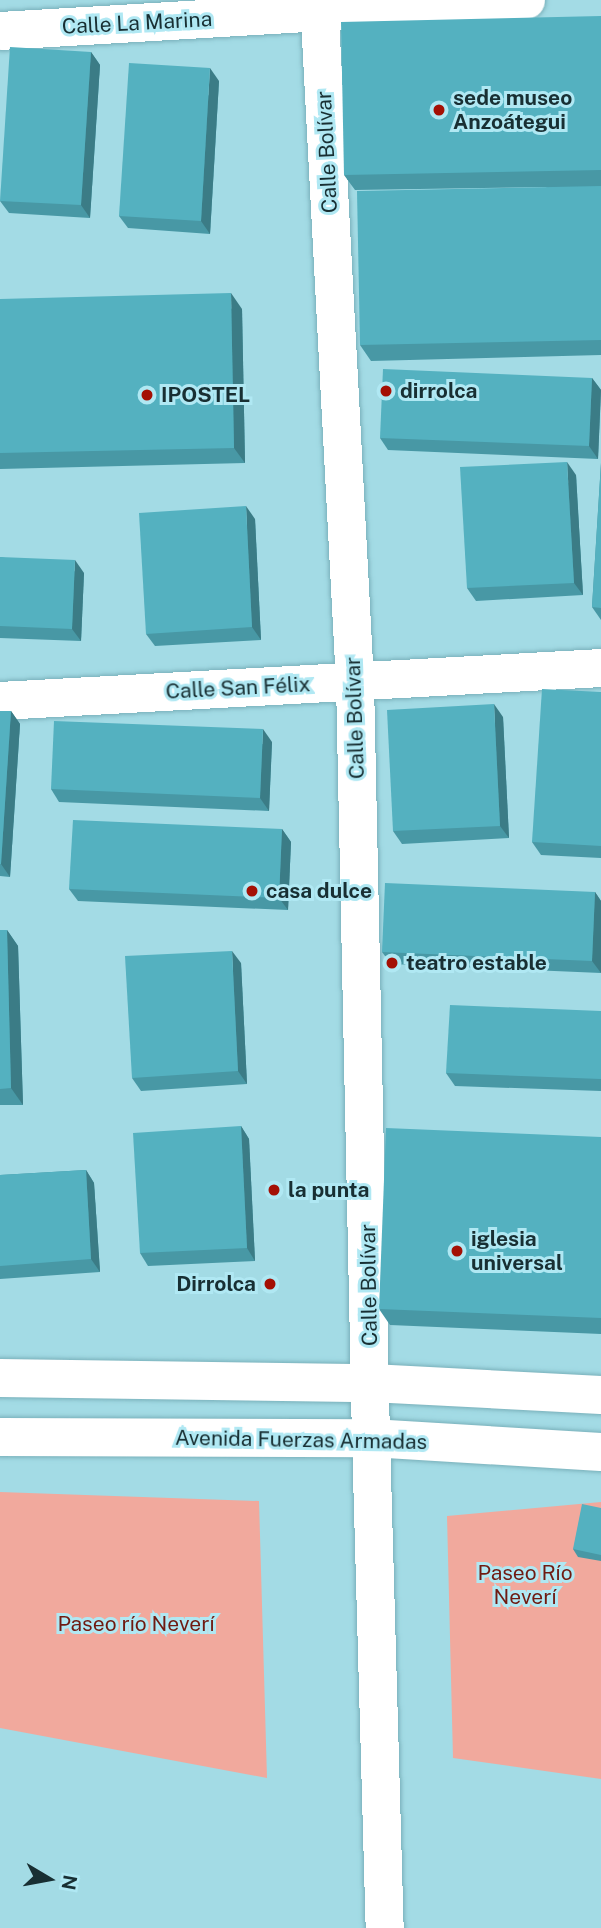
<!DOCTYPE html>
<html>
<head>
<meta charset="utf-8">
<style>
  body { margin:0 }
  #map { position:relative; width:601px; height:1928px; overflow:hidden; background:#a3dbe5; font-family:"Public Sans",sans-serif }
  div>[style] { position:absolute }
  .green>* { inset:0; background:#f1a99d }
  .roads { filter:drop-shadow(0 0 2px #79b0ba) drop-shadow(0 0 2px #79b0ba) }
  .minor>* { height:38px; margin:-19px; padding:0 19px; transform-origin:19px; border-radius:19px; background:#fff }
  .tertiary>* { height:38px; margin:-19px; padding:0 19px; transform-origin:19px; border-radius:19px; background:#fff }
  .secondary>* { height:38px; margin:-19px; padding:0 19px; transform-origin:19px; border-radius:19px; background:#fff }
  .wall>* { inset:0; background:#4898a5 }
  .shaded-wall>* { inset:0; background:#3b7c86 }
  .building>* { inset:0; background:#54b1c0 }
  .dots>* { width:19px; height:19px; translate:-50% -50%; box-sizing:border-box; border:4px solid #b0e8f3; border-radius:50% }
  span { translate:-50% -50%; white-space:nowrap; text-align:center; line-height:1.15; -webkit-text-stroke:6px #b0e8f3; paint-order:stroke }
  .street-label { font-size:21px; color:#182f33 }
  .poi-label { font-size:21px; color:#182f33; font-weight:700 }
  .left { translate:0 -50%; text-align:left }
  .right { translate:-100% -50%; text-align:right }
  .park-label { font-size:21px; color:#6f1a11 }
  .north { position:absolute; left:14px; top:1844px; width:70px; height:70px; -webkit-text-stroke:5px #b0e8f3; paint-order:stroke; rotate:100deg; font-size:19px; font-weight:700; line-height:28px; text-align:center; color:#182f33 }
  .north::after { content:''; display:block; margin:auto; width:24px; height:32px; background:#182f33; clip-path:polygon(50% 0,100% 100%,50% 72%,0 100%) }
</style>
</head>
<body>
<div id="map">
  <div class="green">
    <div style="clip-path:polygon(0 1492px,259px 1501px,267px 1778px,0 1728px)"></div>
    <div style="clip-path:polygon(601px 1502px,601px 1779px,453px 1758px,447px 1516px)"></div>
  </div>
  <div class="roads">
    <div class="minor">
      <div style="left:319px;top:0;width:683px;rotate:86.98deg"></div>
      <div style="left:355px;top:682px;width:756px;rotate:88.79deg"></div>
      <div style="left:0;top:31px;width:527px;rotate:-3.37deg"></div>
      <div style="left:0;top:701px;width:602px;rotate:-3.14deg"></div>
    </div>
    <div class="tertiary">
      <div style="left:0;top:1378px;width:371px;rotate:0.8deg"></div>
      <div style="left:371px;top:1383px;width:230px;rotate:3deg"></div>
      <div style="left:0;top:1437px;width:371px;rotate:0.2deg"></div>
      <div style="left:371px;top:1438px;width:230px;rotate:3.5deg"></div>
    </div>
    <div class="secondary">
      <div style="left:371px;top:1438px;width:490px;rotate:88.4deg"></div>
    </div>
  </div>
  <div class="wall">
    <div style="clip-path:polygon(601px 16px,601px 355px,371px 361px,360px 345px,547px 187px,355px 190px,344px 175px)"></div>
    <div style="clip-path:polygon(91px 52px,100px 65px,90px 218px,9px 213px,0 201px)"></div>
    <div style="clip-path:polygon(219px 81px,210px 234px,128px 228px,119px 216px)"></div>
    <div style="clip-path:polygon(0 299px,242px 309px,245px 463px,0 469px)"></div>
    <div style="clip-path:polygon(592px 378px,601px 390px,598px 459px,388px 450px,380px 438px)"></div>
    <div style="clip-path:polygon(601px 463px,601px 620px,592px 607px)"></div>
    <div style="clip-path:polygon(576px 475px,583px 595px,476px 601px,467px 588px)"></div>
    <div style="clip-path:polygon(255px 519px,261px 640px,155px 646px,146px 634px)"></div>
    <div style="clip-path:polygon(0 557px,84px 573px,81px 641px,0 638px)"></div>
    <div style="clip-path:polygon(601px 692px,601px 858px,541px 855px,532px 842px)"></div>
    <div style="clip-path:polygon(0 711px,11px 711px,20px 724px,10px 877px,0 876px)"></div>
    <div style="clip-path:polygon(503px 717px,509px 838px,402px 844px,393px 831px)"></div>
    <div style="clip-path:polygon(272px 742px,269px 811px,59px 802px,51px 789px)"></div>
    <div style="clip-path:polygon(282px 829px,291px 842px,288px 910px,78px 901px,69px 889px)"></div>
    <div style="clip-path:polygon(595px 892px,601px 901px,601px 973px,391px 964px,382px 952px)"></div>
    <div style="clip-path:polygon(0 930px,7px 930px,18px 946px,23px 1105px,0 1105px)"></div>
    <div style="clip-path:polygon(241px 963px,247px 1084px,141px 1091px,132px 1078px)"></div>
    <div style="clip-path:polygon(601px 1011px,601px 1091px,455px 1086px,446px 1073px)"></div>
    <div style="clip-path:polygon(241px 1126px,249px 1139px,255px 1261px,148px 1266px,140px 1253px)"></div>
    <div style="clip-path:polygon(601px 1137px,601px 1334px,390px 1325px,379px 1309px)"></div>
    <div style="clip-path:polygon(86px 1170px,94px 1183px,100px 1272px,0 1279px,0 1175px)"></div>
    <div style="clip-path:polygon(601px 1508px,601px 1561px,578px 1557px,573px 1549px)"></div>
  </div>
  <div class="shaded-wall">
    <div style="clip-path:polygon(91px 52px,100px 65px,90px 218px,81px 205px)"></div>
    <div style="clip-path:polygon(210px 68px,219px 81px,210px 234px,201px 221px)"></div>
    <div style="clip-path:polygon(231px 293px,242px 309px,245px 463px,234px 448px)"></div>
    <div style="clip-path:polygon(592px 378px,601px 390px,598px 459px,589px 446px)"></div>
    <div style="clip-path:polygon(567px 462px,576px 475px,583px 595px,574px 583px)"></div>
    <div style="clip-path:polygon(246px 506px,255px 519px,261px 640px,252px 627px)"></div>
    <div style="clip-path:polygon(75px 560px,84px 573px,81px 641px,72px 629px)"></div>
    <div style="clip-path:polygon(494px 704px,503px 717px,509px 838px,500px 826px)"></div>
    <div style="clip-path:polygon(11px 711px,20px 724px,10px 877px,1px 864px)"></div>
    <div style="clip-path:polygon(263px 729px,272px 742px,269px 811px,260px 798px)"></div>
    <div style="clip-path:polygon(282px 829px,291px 842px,288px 910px,279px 898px)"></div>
    <div style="clip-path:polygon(595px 892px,601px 901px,601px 973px,592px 961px)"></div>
    <div style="clip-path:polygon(7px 930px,18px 946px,23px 1105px,11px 1088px)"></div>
    <div style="clip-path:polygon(232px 951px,241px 963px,247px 1084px,238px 1071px)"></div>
    <div style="clip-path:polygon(241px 1126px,249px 1139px,255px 1261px,247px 1248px)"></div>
    <div style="clip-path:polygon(86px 1170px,94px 1183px,100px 1272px,91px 1259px)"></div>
  </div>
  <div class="building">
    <div style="clip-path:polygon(601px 16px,601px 170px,344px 175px,341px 22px)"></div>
    <div style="clip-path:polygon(10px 47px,91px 52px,81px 205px,0 201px)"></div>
    <div style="clip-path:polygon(129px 63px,210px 68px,201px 221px,119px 216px)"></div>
    <div style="clip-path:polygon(601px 186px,601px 340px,360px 345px,357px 191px)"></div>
    <div style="clip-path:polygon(231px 293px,234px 448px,0 453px,0 299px)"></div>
    <div style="clip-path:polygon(383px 369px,592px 378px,589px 446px,380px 438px)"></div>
    <div style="clip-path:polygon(567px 462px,574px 583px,467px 588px,460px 467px)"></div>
    <div style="clip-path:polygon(601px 463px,601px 608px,592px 607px)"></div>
    <div style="clip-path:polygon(246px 506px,252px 627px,146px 634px,139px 513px)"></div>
    <div style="clip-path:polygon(0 557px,75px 560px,72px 629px,0 626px)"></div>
    <div style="clip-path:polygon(542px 689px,601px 692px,601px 846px,532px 842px)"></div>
    <div style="clip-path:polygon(494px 704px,500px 826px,393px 831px,387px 710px)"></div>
    <div style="clip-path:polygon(0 711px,11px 711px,1px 864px,0 864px)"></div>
    <div style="clip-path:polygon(54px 721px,263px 729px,260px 798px,51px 789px)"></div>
    <div style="clip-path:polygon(73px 820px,282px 829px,279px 898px,69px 889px)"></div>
    <div style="clip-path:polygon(385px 883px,595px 892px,592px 961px,382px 952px)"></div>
    <div style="clip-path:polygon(0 930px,7px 930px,11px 1088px,0 1089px)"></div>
    <div style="clip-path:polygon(232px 951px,238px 1071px,132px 1078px,125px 956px)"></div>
    <div style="clip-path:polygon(450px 1005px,601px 1011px,601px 1079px,446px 1073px)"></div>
    <div style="clip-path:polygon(241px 1126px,247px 1248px,140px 1253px,133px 1133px)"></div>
    <div style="clip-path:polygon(386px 1128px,601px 1137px,601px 1318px,379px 1309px)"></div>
    <div style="clip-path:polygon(86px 1170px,91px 1259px,0 1266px,0 1175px)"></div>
    <div style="clip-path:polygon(582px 1504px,601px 1508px,601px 1555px,573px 1549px)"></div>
  </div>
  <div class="dots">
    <div style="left:439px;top:110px;background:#a41005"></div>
    <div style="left:386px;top:391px;background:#a41005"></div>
    <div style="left:147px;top:395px;background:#a41005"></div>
    <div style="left:252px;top:891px;background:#a41005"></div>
    <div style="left:392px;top:963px;background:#a41005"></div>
    <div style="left:274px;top:1190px;background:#a41005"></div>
    <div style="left:457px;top:1251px;background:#a41005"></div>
    <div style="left:270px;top:1284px;background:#a41005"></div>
  </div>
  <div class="street-label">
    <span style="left:137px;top:23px;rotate:-3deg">Calle La Marina</span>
    <span style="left:327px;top:152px;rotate:-93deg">Calle Bolívar</span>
    <span style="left:238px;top:688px;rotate:-3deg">Calle San Félix</span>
    <span style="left:355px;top:718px;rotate:-92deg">Calle Bolívar</span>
    <span style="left:369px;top:1285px;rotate:-91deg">Calle Bolívar</span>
    <span style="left:301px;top:1440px;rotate:1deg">Avenida Fuerzas Armadas</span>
  </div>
  <div class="poi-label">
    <span class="left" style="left:453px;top:110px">sede museo<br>Anzoátegui</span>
    <span class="left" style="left:400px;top:391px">dirrolca</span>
    <span class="left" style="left:161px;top:395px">IPOSTEL</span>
    <span class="left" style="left:266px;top:891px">casa dulce</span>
    <span class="left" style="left:406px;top:963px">teatro estable</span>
    <span class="left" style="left:288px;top:1190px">la punta</span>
    <span class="left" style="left:471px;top:1251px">iglesia<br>universal</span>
    <span class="right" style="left:256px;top:1284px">Dirrolca</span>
  </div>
  <div class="park-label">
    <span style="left:525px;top:1585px">Paseo Río<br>Neverí</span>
    <span style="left:136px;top:1624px">Paseo río Neverí</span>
  </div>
  <div class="north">N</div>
</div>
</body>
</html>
